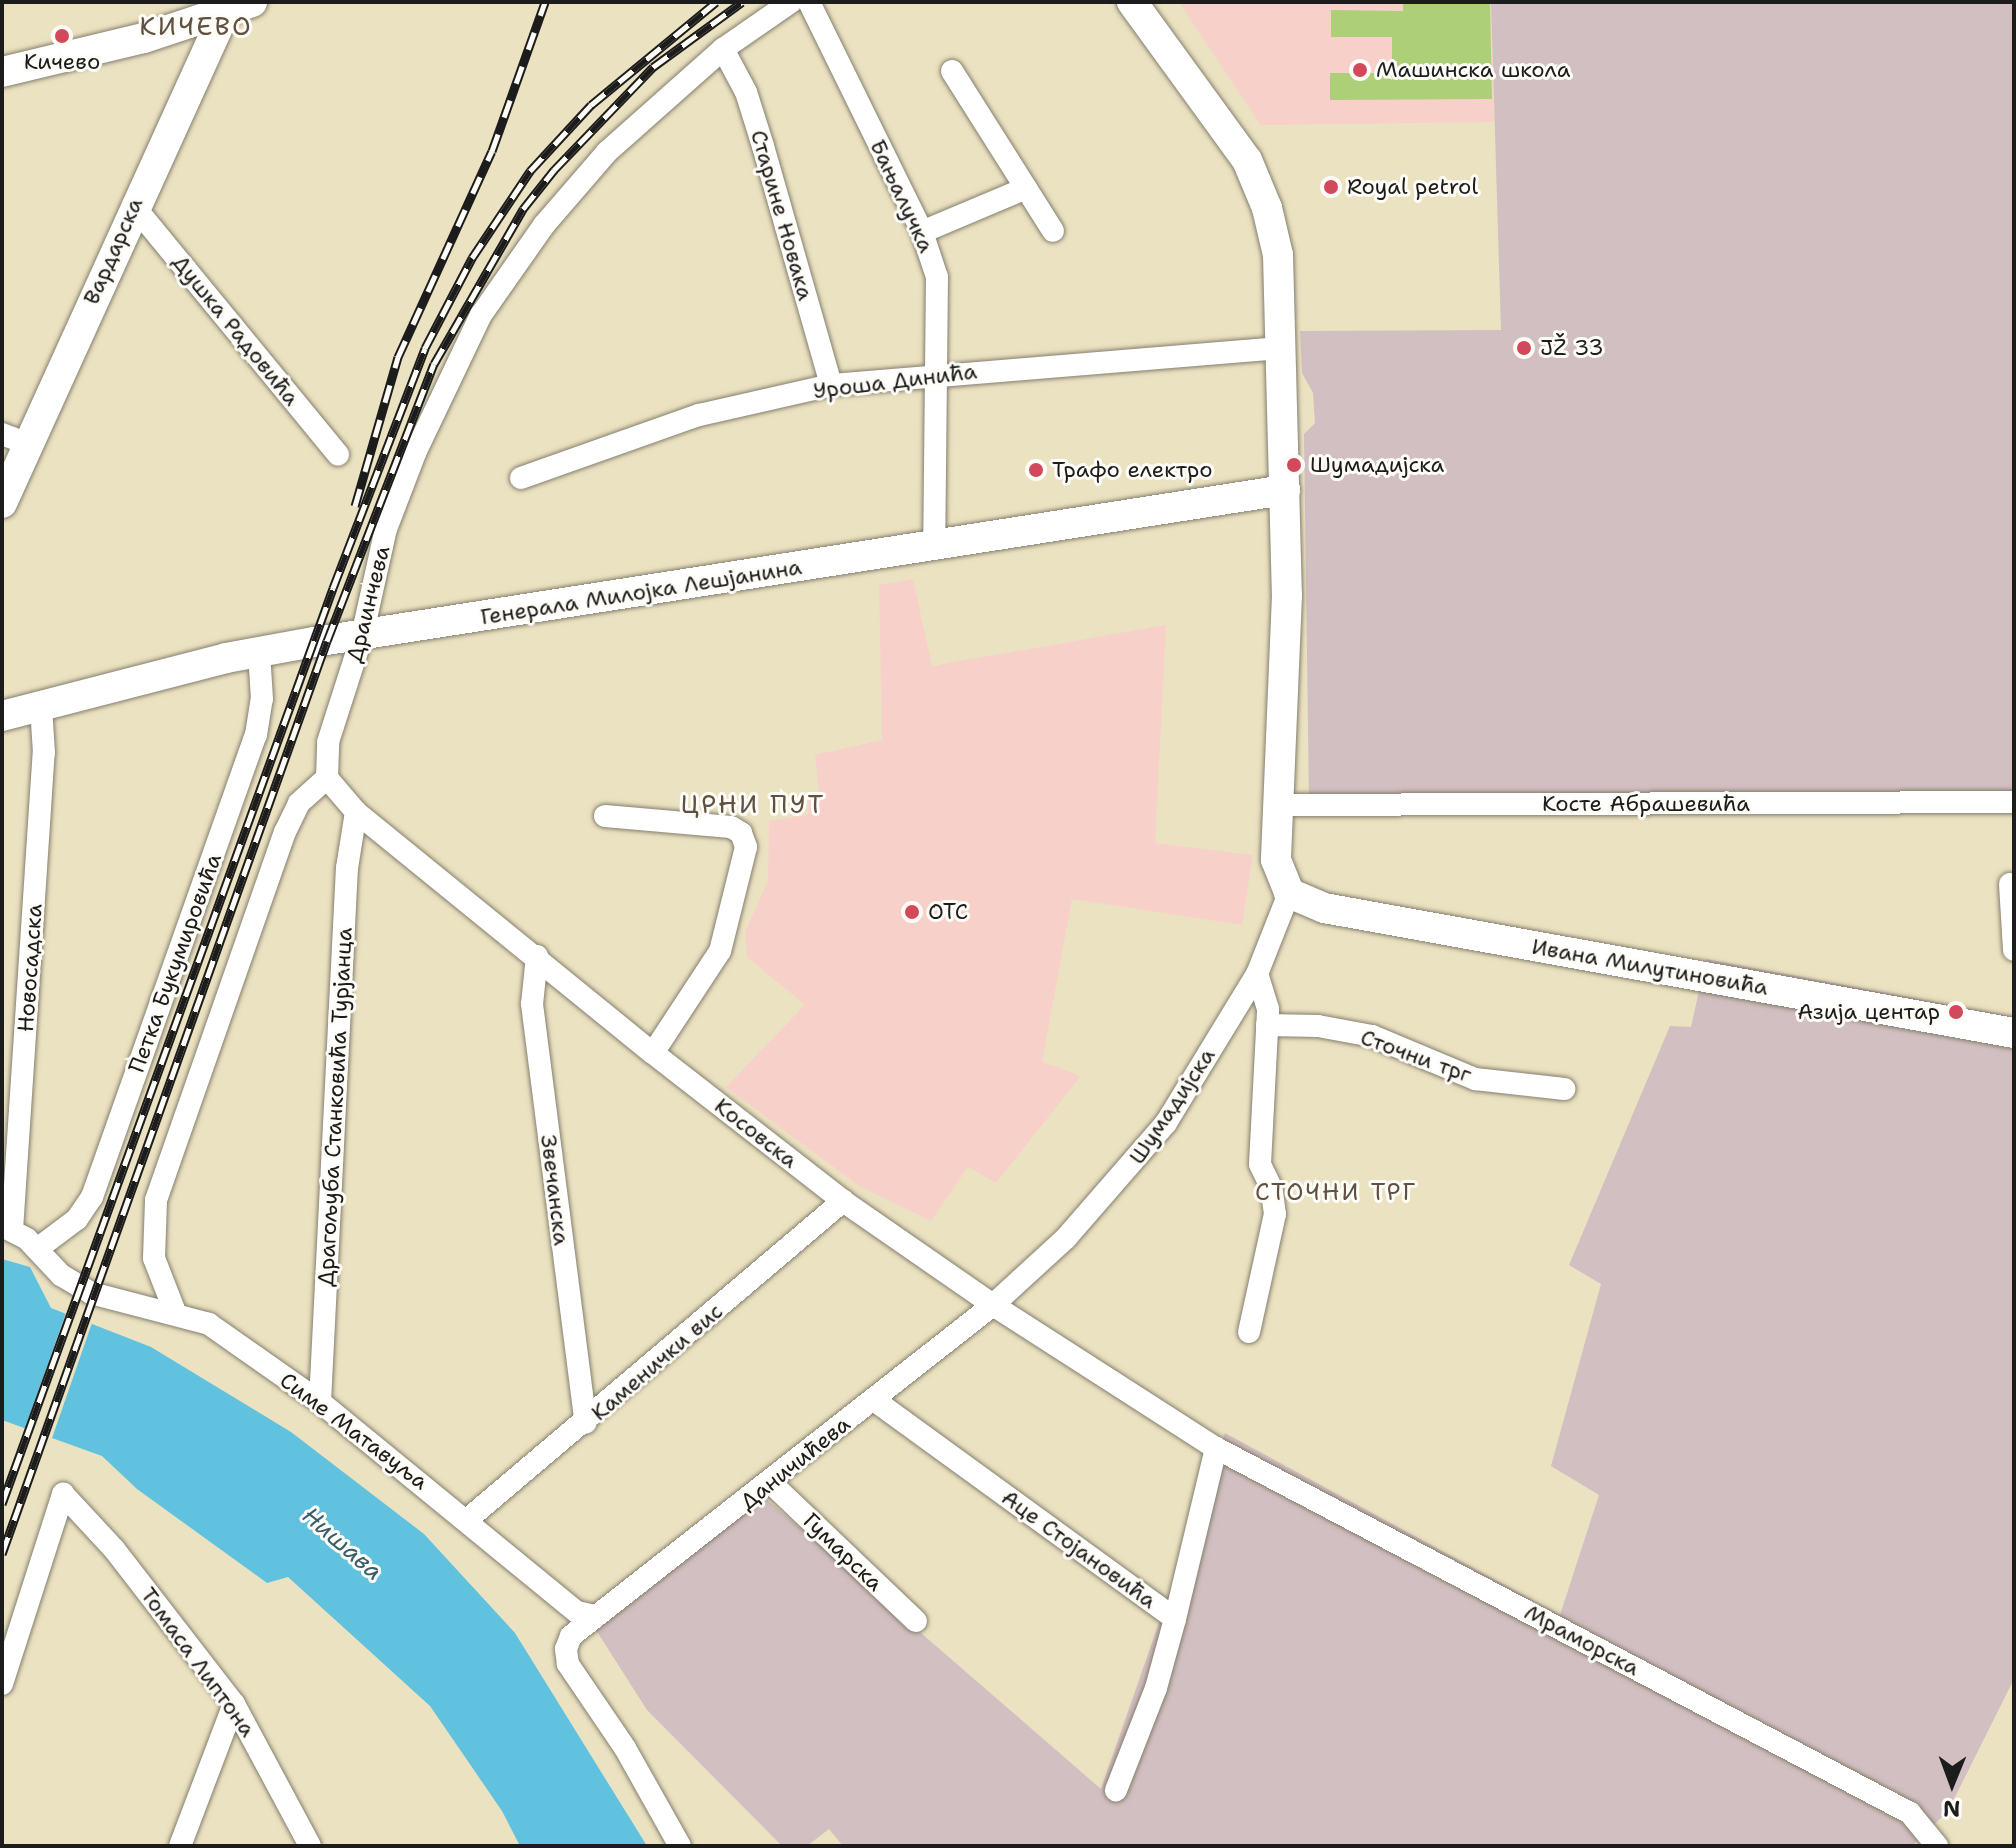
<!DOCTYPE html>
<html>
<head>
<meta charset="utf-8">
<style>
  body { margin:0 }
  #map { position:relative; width:2016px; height:1848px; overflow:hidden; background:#ebe2c1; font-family:"Shantell Sans",sans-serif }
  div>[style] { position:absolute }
  .built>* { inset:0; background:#f7d1c9 }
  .industrial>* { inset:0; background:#d2bfc1 }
  .green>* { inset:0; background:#accf78 }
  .water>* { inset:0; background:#60c2df }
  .pier>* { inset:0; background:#ebe2c1 }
  .roads { filter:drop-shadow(0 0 2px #847f6e) drop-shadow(0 0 2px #847f6e) }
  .street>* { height:22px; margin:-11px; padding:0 11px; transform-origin:11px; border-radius:11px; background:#fff }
  .secondary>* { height:30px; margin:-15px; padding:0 15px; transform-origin:15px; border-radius:15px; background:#fff }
  .rail>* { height:9px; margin-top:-4.5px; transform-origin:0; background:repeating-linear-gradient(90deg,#fdfcf7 0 18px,#1c1c1c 0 36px); box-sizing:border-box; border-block:2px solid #1c1c1c }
  .dots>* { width:22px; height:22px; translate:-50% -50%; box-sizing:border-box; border:4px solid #fdfcf7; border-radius:50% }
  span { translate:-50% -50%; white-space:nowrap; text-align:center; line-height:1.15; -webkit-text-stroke:6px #fdfcf7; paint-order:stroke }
  .poi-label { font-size:22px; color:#1c1c1c }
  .left { translate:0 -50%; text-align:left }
  .right { translate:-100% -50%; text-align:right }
  .street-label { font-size:22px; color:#1c1c1c }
  .neighbourhood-label { font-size:24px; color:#605142; letter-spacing:2px }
  .water-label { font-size:24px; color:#375e6a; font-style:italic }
  .quarter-label { font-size:26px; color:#605142; letter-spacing:2px }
  .frame { position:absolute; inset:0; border:4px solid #1c1c1c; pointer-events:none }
  .north { position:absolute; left:1912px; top:1744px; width:80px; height:80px; -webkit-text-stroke:6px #fdfcf7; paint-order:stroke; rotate:181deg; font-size:22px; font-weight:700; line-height:32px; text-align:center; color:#1c1c1c }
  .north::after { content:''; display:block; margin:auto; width:28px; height:36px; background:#1c1c1c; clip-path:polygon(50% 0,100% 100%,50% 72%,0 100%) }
</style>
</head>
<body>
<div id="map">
  <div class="built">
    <div style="clip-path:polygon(1179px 2px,1491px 2px,1494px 122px,1261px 125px)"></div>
    <div style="clip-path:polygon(913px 579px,932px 666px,1166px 625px,1155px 843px,1253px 855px,1242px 925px,1072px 899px,1042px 1062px,1081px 1076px,996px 1183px,968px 1167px,931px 1221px,859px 1186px,726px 1087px,805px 1005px,747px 957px,745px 932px,768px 881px,769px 821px,808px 815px,809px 796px,819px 793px,815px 755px,882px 740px,879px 585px)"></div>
  </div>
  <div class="industrial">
    <div style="clip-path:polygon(1491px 2px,2014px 2px,2014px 793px,1309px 802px,1304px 434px,1315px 423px,1313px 393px,1302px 373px,1300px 331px,1501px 330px)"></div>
    <div style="clip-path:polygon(1706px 959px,2014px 1017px,2014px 1679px,1948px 1811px,1913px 1845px,843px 1846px,829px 1829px,807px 1846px,782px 1846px,647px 1710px,596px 1630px,764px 1497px,1101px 1789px,1225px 1433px,1560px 1615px,1599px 1495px,1551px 1466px,1601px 1284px,1569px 1265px,1670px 1026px,1691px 1027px)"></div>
  </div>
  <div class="green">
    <div style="clip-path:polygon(1403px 2px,1490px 2px,1492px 99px,1330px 100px,1330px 73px,1392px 73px,1392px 37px,1331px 37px,1331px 10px,1403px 11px)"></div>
  </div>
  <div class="water">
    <div style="clip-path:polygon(2px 1259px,30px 1267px,51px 1308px,151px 1347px,291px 1432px,424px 1534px,515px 1633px,647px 1846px,520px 1846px,502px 1811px,430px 1706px,288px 1577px,267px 1583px,137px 1489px,102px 1456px,2px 1420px)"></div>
  </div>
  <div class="pier">
    <div style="clip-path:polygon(67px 1310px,93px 1320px,51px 1441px,24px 1431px)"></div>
  </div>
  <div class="roads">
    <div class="street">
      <div style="left:809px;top:2px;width:256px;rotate:63.8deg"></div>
      <div style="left:922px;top:232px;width:47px;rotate:71.6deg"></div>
      <div style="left:937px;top:277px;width:270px;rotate:90.6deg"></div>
      <div style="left:723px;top:49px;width:49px;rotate:61.9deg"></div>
      <div style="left:746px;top:92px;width:57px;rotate:72.5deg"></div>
      <div style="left:763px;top:146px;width:248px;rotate:74.1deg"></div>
      <div style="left:952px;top:71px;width:189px;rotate:57.7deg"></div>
      <div style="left:133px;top:205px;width:323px;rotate:50.6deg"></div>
      <div style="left:922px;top:232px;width:113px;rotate:-22.9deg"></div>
      <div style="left:2px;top:434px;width:28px;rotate:21deg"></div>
      <div style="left:521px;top:478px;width:189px;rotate:-19.5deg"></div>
      <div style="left:699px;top:415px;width:135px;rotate:-12.8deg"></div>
      <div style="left:831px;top:385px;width:452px;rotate:-4.7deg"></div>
      <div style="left:327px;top:778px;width:45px;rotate:49.5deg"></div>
      <div style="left:356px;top:812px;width:382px;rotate:39.1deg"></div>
      <div style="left:653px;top:1053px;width:241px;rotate:37.9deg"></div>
      <div style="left:843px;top:1201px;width:183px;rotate:34.7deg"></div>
      <div style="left:993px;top:1305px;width:265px;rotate:32.7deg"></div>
      <div style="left:1216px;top:1448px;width:784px;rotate:27.74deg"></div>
      <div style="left:1910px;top:1813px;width:43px;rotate:50.7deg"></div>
      <div style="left:327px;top:778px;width:36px;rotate:-88deg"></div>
      <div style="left:328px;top:742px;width:111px;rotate:-72.2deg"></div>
      <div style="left:362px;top:636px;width:110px;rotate:-77.4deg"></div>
      <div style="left:386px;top:529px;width:84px;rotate:-69deg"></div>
      <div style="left:416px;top:451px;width:151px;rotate:-64.5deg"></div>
      <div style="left:481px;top:315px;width:110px;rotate:-55deg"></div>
      <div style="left:544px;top:225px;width:96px;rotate:-49.2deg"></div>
      <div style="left:607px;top:152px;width:155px;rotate:-41.6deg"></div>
      <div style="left:723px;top:49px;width:83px;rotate:-34.7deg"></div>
      <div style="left:1279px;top:805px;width:735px;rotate:-0.23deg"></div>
      <div style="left:605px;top:816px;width:126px;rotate:5deg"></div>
      <div style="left:731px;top:827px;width:12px;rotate:31deg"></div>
      <div style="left:741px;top:833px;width:15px;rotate:70deg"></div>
      <div style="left:746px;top:847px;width:107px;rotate:104deg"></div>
      <div style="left:720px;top:951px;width:122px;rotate:123.3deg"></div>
      <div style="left:2010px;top:884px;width:66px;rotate:86.5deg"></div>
      <div style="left:537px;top:956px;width:48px;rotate:95.9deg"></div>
      <div style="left:532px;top:1004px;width:422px;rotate:82.7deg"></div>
      <div style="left:1267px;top:1025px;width:51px;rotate:1.1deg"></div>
      <div style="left:1318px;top:1026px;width:55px;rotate:10.5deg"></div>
      <div style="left:1372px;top:1036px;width:112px;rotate:22.7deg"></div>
      <div style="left:1475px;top:1079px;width:90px;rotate:6.4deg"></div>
      <div style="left:2px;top:1226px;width:28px;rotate:27deg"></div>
      <div style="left:27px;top:1239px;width:50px;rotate:46.6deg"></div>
      <div style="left:61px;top:1275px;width:35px;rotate:31deg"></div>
      <div style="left:91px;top:1293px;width:122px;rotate:14.7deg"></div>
      <div style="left:209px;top:1324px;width:136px;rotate:35.1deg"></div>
      <div style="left:320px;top:1402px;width:332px;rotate:39.3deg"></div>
      <div style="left:577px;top:1612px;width:17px;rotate:13deg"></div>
      <div style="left:12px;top:1230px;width:478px;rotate:-86.2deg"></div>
      <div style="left:44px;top:753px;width:47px;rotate:-93.7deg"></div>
      <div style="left:37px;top:1249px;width:50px;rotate:-36.9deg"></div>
      <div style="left:77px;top:1219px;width:27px;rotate:-56deg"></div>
      <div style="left:92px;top:1197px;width:490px;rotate:-70.5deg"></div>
      <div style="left:256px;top:735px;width:36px;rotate:-81deg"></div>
      <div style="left:262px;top:699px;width:46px;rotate:-93.7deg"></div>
      <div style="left:175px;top:1312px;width:58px;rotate:-111.3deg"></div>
      <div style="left:154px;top:1258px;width:58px;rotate:-88deg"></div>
      <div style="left:156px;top:1200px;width:390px;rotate:-70.7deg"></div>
      <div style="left:285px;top:832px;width:32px;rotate:-64deg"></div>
      <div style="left:299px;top:803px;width:38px;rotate:-42deg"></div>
      <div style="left:1249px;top:1332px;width:121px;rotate:-77.6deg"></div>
      <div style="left:1275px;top:1214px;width:27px;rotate:-98deg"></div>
      <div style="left:1271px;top:1187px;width:25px;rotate:-116deg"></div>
      <div style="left:1260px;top:1164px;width:155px;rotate:-87deg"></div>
      <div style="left:1268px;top:1009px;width:37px;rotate:-107deg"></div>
      <div style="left:874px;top:1400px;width:372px;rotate:36deg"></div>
      <div style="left:1175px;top:1619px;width:72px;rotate:105.4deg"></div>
      <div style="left:1156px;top:1688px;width:110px;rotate:111.4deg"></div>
      <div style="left:320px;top:1402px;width:535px;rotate:-87.11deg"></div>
      <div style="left:347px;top:868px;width:57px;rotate:-80.9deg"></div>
      <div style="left:771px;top:1483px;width:200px;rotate:43.6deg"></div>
      <div style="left:468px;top:1519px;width:492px;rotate:-40.3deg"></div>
      <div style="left:1175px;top:1619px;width:176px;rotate:-76.5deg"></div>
      <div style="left:2px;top:1684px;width:200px;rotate:-72.2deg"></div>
      <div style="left:63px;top:1494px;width:75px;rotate:47.2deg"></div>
      <div style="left:114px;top:1549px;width:196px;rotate:52.3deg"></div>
      <div style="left:234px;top:1704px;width:161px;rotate:61.8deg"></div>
      <div style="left:180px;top:1846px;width:152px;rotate:-69.2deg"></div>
      <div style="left:680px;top:1846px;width:112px;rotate:-119.3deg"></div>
      <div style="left:625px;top:1748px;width:102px;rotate:-124.2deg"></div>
      <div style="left:568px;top:1664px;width:15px;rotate:-98deg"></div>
      <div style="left:566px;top:1649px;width:14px;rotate:-69deg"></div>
      <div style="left:571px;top:1636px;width:536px;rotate:-38.11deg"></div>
      <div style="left:993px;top:1305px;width:99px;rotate:-42.5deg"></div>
      <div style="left:1066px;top:1238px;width:152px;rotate:-49deg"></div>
      <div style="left:1166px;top:1123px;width:175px;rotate:-58.6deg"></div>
      <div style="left:1257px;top:974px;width:87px;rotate:-68.4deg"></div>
    </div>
    <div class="secondary">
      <div style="left:1132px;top:2px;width:195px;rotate:54deg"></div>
      <div style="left:1247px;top:160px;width:52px;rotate:67.4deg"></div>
      <div style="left:1267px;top:208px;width:48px;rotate:76.8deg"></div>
      <div style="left:1278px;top:255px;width:340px;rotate:88.5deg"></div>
      <div style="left:1287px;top:595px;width:265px;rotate:92.4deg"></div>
      <div style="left:1276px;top:860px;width:35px;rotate:68deg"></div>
      <div style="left:1289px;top:893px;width:38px;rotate:23deg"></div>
      <div style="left:1324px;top:908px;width:701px;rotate:10.27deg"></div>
      <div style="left:2px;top:72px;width:146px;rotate:-13.5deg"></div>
      <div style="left:144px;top:38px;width:114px;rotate:-18.4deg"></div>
      <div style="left:2px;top:503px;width:537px;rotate:-65.58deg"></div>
      <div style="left:2px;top:716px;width:231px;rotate:-14.5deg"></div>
      <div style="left:226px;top:658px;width:89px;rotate:-10.3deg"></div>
      <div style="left:314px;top:642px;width:983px;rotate:-8.9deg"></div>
    </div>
  </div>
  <div class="rail">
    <div style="left:355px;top:506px;width:155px;rotate:-73.9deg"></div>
    <div style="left:398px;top:357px;width:226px;rotate:-65.5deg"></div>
    <div style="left:492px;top:151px;width:158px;rotate:-70.4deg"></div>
    <div style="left:2px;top:1504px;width:974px;rotate:-70.13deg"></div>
    <div style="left:333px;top:588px;width:257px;rotate:-69deg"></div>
    <div style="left:425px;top:348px;width:102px;rotate:-62.4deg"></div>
    <div style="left:472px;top:258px;width:105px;rotate:-56.3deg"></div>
    <div style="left:530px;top:171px;width:90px;rotate:-47.3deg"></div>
    <div style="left:591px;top:105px;width:162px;rotate:-39.5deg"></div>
    <div style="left:2px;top:1554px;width:969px;rotate:-70.41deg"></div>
    <div style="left:327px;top:641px;width:297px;rotate:-68.9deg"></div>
    <div style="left:434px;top:364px;width:179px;rotate:-60.1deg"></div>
    <div style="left:523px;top:209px;width:50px;rotate:-51.5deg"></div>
    <div style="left:554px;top:170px;width:143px;rotate:-46.1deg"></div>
    <div style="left:653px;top:67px;width:110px;rotate:-36.1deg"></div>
  </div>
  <div class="dots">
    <div style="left:62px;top:36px;background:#d1495b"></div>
    <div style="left:1360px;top:70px;background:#d1495b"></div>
    <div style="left:1331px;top:187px;background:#d1495b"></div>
    <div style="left:1524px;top:348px;background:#d1495b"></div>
    <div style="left:1294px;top:465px;background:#d1495b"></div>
    <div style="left:1036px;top:470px;background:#d1495b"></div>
    <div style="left:912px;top:912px;background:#d1495b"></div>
    <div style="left:1956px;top:1012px;background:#d1495b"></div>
  </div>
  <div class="poi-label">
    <span style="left:62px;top:62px">Кичево</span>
    <span class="left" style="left:1376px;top:70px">Машинска школа</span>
    <span class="left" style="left:1347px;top:187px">Royal petrol</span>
    <span class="left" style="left:1540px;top:348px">JŽ 33</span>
    <span class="left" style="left:1310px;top:465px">Шумадијска</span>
    <span class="left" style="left:1052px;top:470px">Трафо електро</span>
    <span class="left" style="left:928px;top:912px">OTC</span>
    <span class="right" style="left:1940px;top:1012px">Азија центар</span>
  </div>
  <div class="street-label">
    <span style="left:902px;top:196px;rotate:65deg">Бањалучка</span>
    <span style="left:782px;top:215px;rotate:74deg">Старине Новака</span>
    <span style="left:113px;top:251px;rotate:-66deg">Вардарска</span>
    <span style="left:236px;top:330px;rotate:51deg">Душка Радовића</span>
    <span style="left:895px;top:381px;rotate:-7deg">Уроша Динића</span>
    <span style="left:641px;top:592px;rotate:-9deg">Генерала Милојка Лешјанина</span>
    <span style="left:368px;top:604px;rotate:-76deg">Драинчева</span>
    <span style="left:1646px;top:804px">Косте Абрашевића</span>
    <span style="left:175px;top:963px;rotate:-70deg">Петка Букумировића</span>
    <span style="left:1650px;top:967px;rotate:10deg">Ивана Милутиновића</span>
    <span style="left:30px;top:968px;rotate:-86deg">Новосадска</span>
    <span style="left:1416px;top:1056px;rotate:20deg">Сточни трг</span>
    <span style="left:1172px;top:1106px;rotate:-56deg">Шумадијска</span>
    <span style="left:335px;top:1107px;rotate:-87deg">Драгољуба Станковића Турјанца</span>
    <span style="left:756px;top:1133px;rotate:38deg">Косовска</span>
    <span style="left:555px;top:1190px;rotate:83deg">Звечанска</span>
    <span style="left:657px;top:1362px;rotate:-41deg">Каменички вис</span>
    <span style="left:354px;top:1431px;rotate:37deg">Симе Матавуља</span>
    <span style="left:795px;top:1463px;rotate:-39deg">Даничићева</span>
    <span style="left:1079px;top:1549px;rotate:36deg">Аце Стојановића</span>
    <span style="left:843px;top:1552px;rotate:44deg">Гумарска</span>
    <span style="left:1582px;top:1640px;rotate:28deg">Мраморска</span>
    <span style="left:198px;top:1662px;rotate:54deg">Томаса Липтона</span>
  </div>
  <div class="neighbourhood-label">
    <span style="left:1336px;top:1193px">СТОЧНИ ТРГ</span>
  </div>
  <div class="water-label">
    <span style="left:342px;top:1544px;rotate:41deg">Нишава</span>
  </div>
  <div class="quarter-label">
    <span style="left:196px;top:26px">КИЧЕВО</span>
    <span style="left:753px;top:804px">ЦРНИ ПУТ</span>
  </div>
  <div class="frame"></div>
  <div class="north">N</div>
</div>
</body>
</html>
